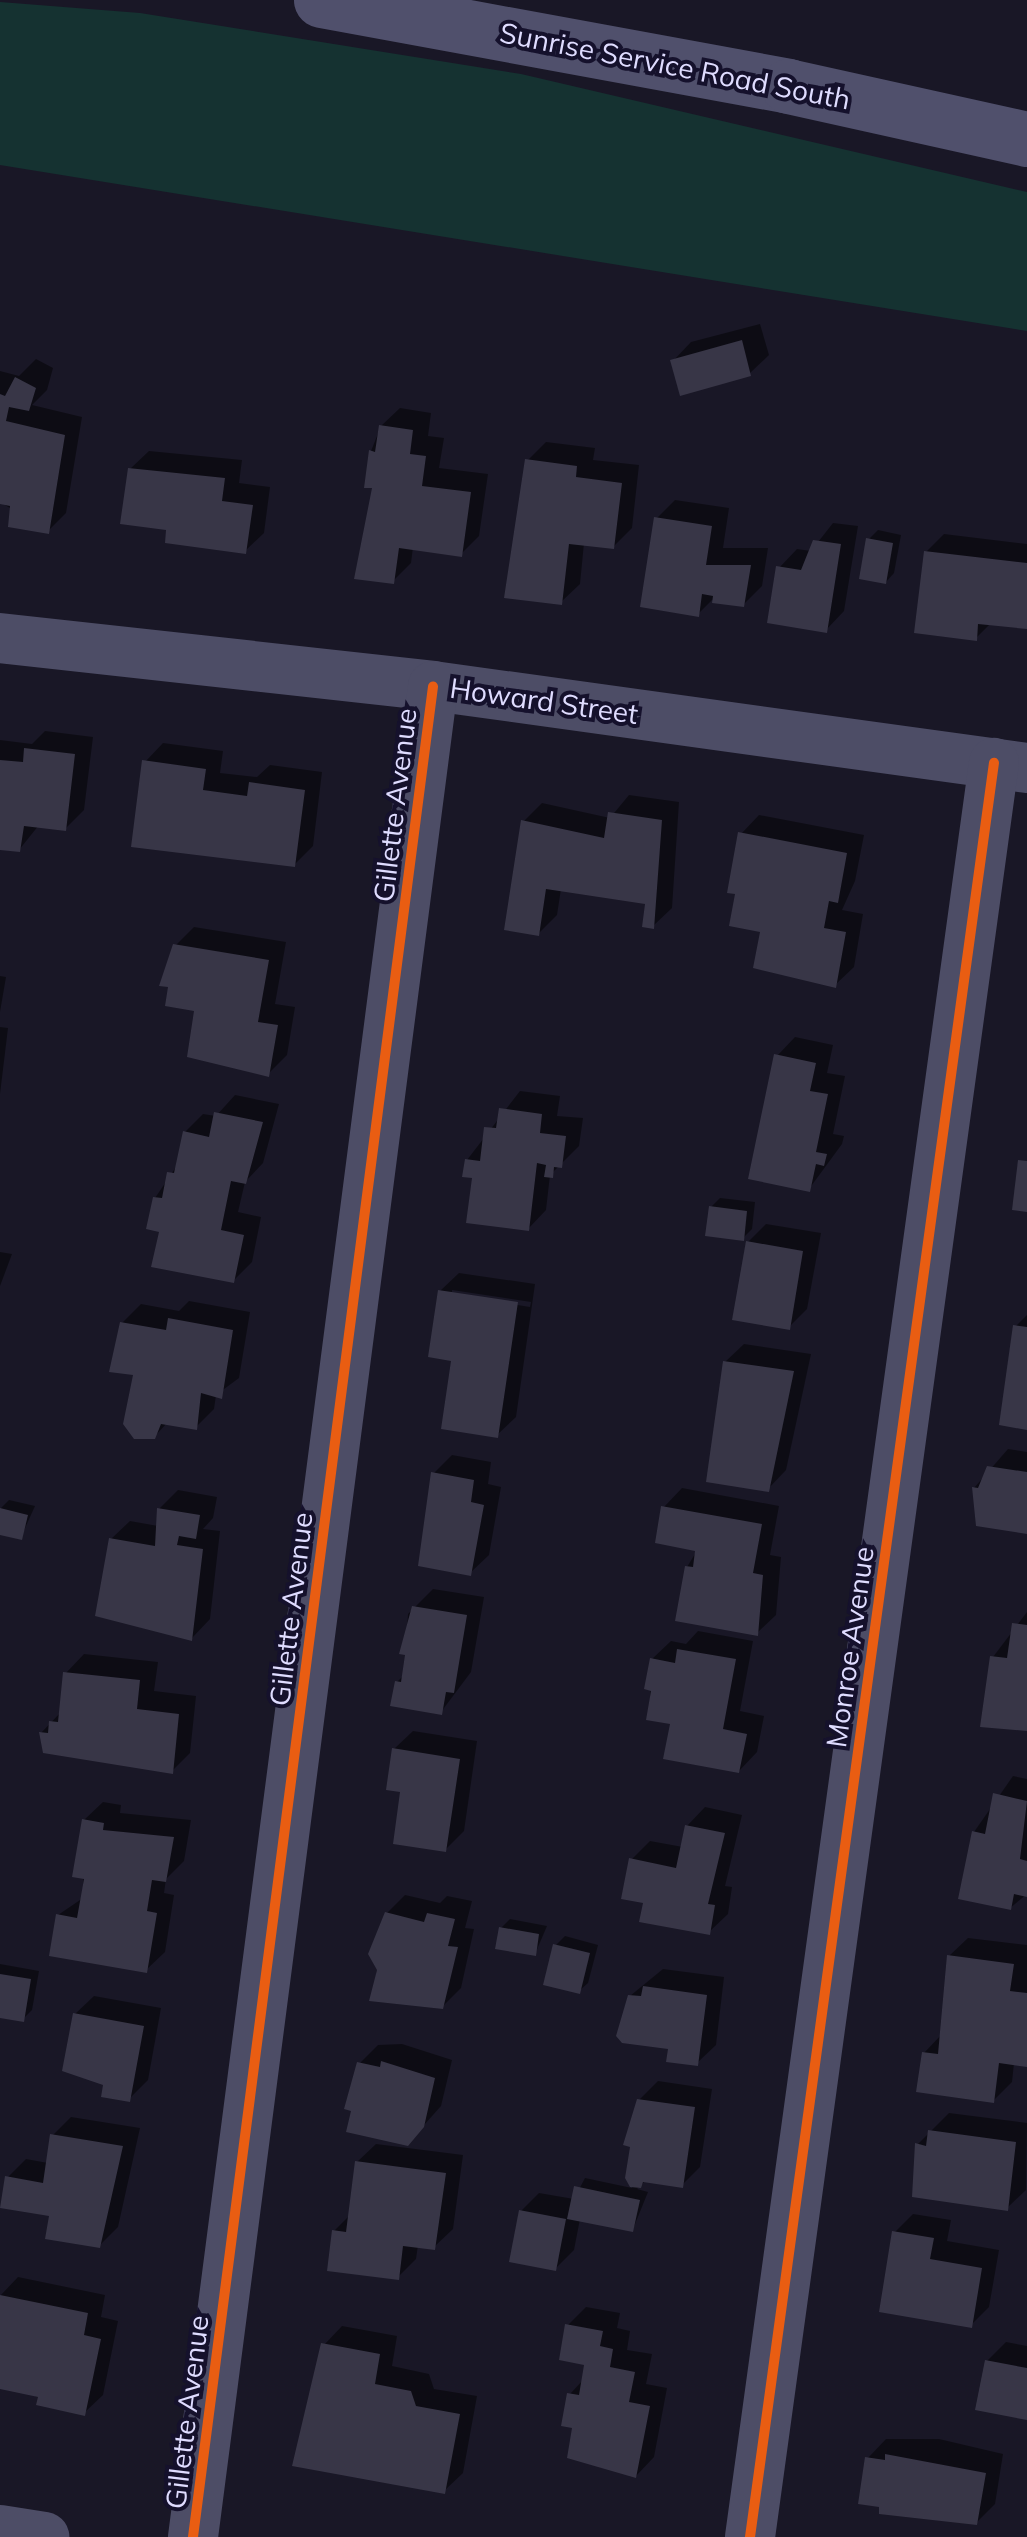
<!DOCTYPE html>
<html>
<head>
<meta charset="utf-8">
<style>
  body { margin:0 }
  #map { position:relative; width:1027px; height:2537px; overflow:hidden; background:#191726; font-family:Mulish,sans-serif }
  div>[style] { position:absolute }
  .green>* { inset:0; background:#153231 }
  .shadow>* { inset:0; background:#0007 }
  .building>* { inset:0; background:#383647 }
  .street>* { height:50px; margin:-25px; padding:0 25px; transform-origin:25px; border-radius:25px; background:#4d4d66 }
  .secondary>* { height:55px; margin:-27.5px; padding:0 27.5px; transform-origin:27.5px; border-radius:27.5px; background:#50506c }
  .cycleway>* { height:10px; margin:-5px; padding:0 5px; transform-origin:5px; border-radius:5px; background:#e95d12 }
  span { translate:-50% -50%; white-space:nowrap; text-align:center; line-height:1.15; -webkit-text-stroke:8px #15112c; paint-order:stroke }
  .street-label { font-size:28px; color:#dfdcff }
</style>
</head>
<body>
<div id="map">
  <div class="green">
    <div style="clip-path:polygon(0 2px,140px 13px,521px 74px,1027px 192px,1027px 331px,0 165px)"></div>
  </div>
  <div class="shadow">
    <div style="clip-path:polygon(760px 324px,769px 355px,750px 373px,673px 361px,691px 342px)"></div>
    <div style="clip-path:polygon(36px 359px,53px 368px,47px 390px,32px 405px,82px 417px,66px 513px,48px 531px,0 502px,0 371px,19px 376px)"></div>
    <div style="clip-path:polygon(400px 408px,431px 413px,428px 436px,444px 438px,439px 468px,488px 474px,479px 536px,461px 554px,413px 547px,411px 563px,393px 581px,371px 451px,381px 426px)"></div>
    <div style="clip-path:polygon(546px 442px,595px 448px,593px 460px,639px 465px,632px 528px,613px 547px,584px 543px,580px 584px,561px 602px,528px 460px)"></div>
    <div style="clip-path:polygon(149px 451px,242px 460px,239px 483px,270px 487px,264px 533px,245px 551px,169px 528px,130px 469px)"></div>
    <div style="clip-path:polygon(675px 500px,729px 508px,723px 548px,768px 548px,762px 586px,743px 605px,712px 600px,698px 614px,657px 518px)"></div>
    <div style="clip-path:polygon(833px 523px,858px 526px,844px 611px,826px 630px,779px 568px,797px 549px,811px 551px)"></div>
    <div style="clip-path:polygon(878px 530px,901px 535px,894px 573px,886px 582px,869px 539px)"></div>
    <div style="clip-path:polygon(944px 534px,1027px 544px,1027px 627px,991px 623px,976px 638px,926px 552px)"></div>
    <div style="clip-path:polygon(45px 731px,93px 737px,84px 810px,65px 829px,39px 825px,19px 850px,0 847px,0 740px,32px 744px)"></div>
    <div style="clip-path:polygon(163px 743px,223px 751px,220px 773px,257px 777px,270px 765px,322px 772px,313px 846px,294px 865px,145px 762px)"></div>
    <div style="clip-path:polygon(629px 795px,679px 802px,672px 908px,653px 926px,648px 902px,561px 889px,557px 915px,539px 933px,524px 821px,542px 803px,610px 818px)"></div>
    <div style="clip-path:polygon(759px 815px,864px 835px,855px 881px,842px 910px,863px 914px,854px 967px,835px 985px,738px 892px,741px 834px)"></div>
    <div style="clip-path:polygon(194px 927px,286px 942px,275px 1004px,295px 1007px,287px 1055px,268px 1074px,176px 945px)"></div>
    <div style="clip-path:polygon(0 976px,6px 977px,0 1012px)"></div>
    <div style="clip-path:polygon(0 1027px,8px 1028px,0 1094px)"></div>
    <div style="clip-path:polygon(795px 1037px,833px 1045px,827px 1073px,845px 1076px,833px 1134px,844px 1136px,842px 1144px,809px 1189px,777px 1056px)"></div>
    <div style="clip-path:polygon(520px 1091px,560px 1096px,557px 1116px,583px 1118px,579px 1146px,550px 1175px,546px 1210px,528px 1229px,467px 1160px)"></div>
    <div style="clip-path:polygon(235px 1095px,279px 1104px,263px 1163px,245px 1182px,238px 1212px,261px 1217px,252px 1262px,233px 1281px,162px 1230px,155px 1198px,178px 1164px,185px 1132px,203px 1114px,216px 1116px)"></div>
    <div style="clip-path:polygon(720px 1198px,755px 1202px,752px 1229px,743px 1238px,711px 1207px)"></div>
    <div style="clip-path:polygon(766px 1224px,821px 1233px,807px 1309px,789px 1327px,748px 1242px)"></div>
    <div style="clip-path:polygon(0 1252px,12px 1254px,0 1286px)"></div>
    <div style="clip-path:polygon(evenodd,459px 1273px,535px 1284px,516px 1417px,497px 1435px,454px 1359px,440px 1291px,459px 1273px,452px 1290px,531px 1302px,530px 1307px,452px 1295px,452px 1290px)"></div>
    <div style="clip-path:polygon(189px 1301px,250px 1312px,239px 1378px,216px 1395px,214px 1409px,196px 1427px,168px 1422px,154px 1437px,122px 1323px,141px 1304px,179px 1311px)"></div>
    <div style="clip-path:polygon(1027px 1315px,1027px 1428px,1016px 1326px)"></div>
    <div style="clip-path:polygon(744px 1344px,811px 1354px,786px 1470px,768px 1489px,725px 1362px)"></div>
    <div style="clip-path:polygon(1008px 1449px,1027px 1452px,1027px 1531px,974px 1488px)"></div>
    <div style="clip-path:polygon(452px 1455px,491px 1462px,488px 1484px,501px 1487px,489px 1555px,470px 1573px,434px 1473px)"></div>
    <div style="clip-path:polygon(682px 1488px,779px 1506px,770px 1555px,781px 1557px,776px 1615px,757px 1633px,687px 1567px,698px 1549px,664px 1507px)"></div>
    <div style="clip-path:polygon(178px 1490px,217px 1497px,213px 1518px,203px 1529px,220px 1531px,210px 1619px,192px 1638px,111px 1539px,130px 1521px,158px 1526px,159px 1509px)"></div>
    <div style="clip-path:polygon(9px 1500px,35px 1506px,21px 1537px,0 1532px,0 1509px)"></div>
    <div style="clip-path:polygon(433px 1589px,484px 1597px,471px 1672px,441px 1712px,397px 1682px,404px 1675px,408px 1614px)"></div>
    <div style="clip-path:polygon(1027px 1612px,1027px 1729px,993px 1657px)"></div>
    <div style="clip-path:polygon(698px 1631px,753px 1641px,740px 1711px,764px 1716px,757px 1752px,739px 1771px,673px 1722px,649px 1718px,652px 1659px,671px 1641px,686px 1644px)"></div>
    <div style="clip-path:polygon(84px 1654px,158px 1662px,154px 1691px,196px 1696px,190px 1753px,172px 1771px,44px 1750px,41px 1733px,61px 1712px,66px 1673px)"></div>
    <div style="clip-path:polygon(413px 1731px,477px 1741px,464px 1831px,446px 1849px,394px 1749px)"></div>
    <div style="clip-path:polygon(1013px 1776px,1027px 1779px,1027px 1894px,1010px 1908px,974px 1832px)"></div>
    <div style="clip-path:polygon(103px 1802px,121px 1805px,120px 1813px,191px 1820px,184px 1861px,166px 1879px,164px 1893px,174px 1895px,165px 1952px,146px 1970px,58px 1915px,83px 1898px,84px 1820px)"></div>
    <div style="clip-path:polygon(705px 1807px,742px 1815px,725px 1886px,732px 1887px,728px 1914px,709px 1932px,646px 1901px,631px 1860px,650px 1841px,683px 1847px,687px 1826px)"></div>
    <div style="clip-path:polygon(405px 1895px,440px 1903px,447px 1896px,472px 1901px,465px 1928px,474px 1929px,461px 1988px,442px 2007px,372px 1999px,387px 1913px)"></div>
    <div style="clip-path:polygon(510px 1919px,547px 1926px,535px 1954px,501px 1928px)"></div>
    <div style="clip-path:polygon(565px 1936px,598px 1945px,588px 1983px,579px 1991px,556px 1945px)"></div>
    <div style="clip-path:polygon(968px 1938px,1027px 1945px,1027px 2064px,1014px 2063px,1012px 2082px,993px 2101px,924px 2053px,942px 2034px,949px 1956px)"></div>
    <div style="clip-path:polygon(0 1964px,39px 1971px,32px 2010px,23px 2019px,0 2015px)"></div>
    <div style="clip-path:polygon(663px 1969px,724px 1977px,716px 2045px,697px 2063px,671px 2047px,630px 1996px)"></div>
    <div style="clip-path:polygon(94px 1996px,161px 2008px,148px 2080px,129px 2099px,106px 2084px,75px 2014px)"></div>
    <div style="clip-path:polygon(402px 2044px,452px 2060px,441px 2106px,408px 2143px,359px 2064px,378px 2045px)"></div>
    <div style="clip-path:polygon(658px 2081px,712px 2089px,700px 2167px,682px 2185px,646px 2180px,637px 2189px,648px 2192px,633px 2229px,580px 2219px,574px 2250px,555px 2269px,521px 2211px,539px 2193px,574px 2199px,585px 2178px,632px 2188px,639px 2100px)"></div>
    <div style="clip-path:polygon(949px 2113px,1027px 2123px,1026px 2190px,1007px 2208px,917px 2145px)"></div>
    <div style="clip-path:polygon(71px 2117px,140px 2128px,118px 2227px,99px 2246px,8px 2177px,26px 2159px,48px 2163px,53px 2135px)"></div>
    <div style="clip-path:polygon(376px 2144px,463px 2155px,453px 2229px,434px 2247px,418px 2245px,416px 2259px,398px 2277px,334px 2231px,350px 2215px,357px 2162px)"></div>
    <div style="clip-path:polygon(913px 2214px,951px 2220px,947px 2241px,999px 2250px,989px 2307px,971px 2325px,895px 2232px)"></div>
    <div style="clip-path:polygon(18px 2277px,105px 2295px,101px 2317px,118px 2321px,103px 2395px,84px 2413px,0 2384px,0 2296px)"></div>
    <div style="clip-path:polygon(586px 2307px,620px 2313px,617px 2328px,630px 2331px,627px 2350px,652px 2354px,646px 2384px,667px 2388px,654px 2457px,636px 2476px,575px 2426px,570px 2394px,584px 2379px,587px 2363px,568px 2325px)"></div>
    <div style="clip-path:polygon(342px 2326px,397px 2336px,392px 2366px,429px 2374px,434px 2389px,477px 2396px,463px 2473px,444px 2491px,324px 2345px)"></div>
    <div style="clip-path:polygon(1006px 2342px,1027px 2346px,1027px 2417px,987px 2361px)"></div>
    <div style="clip-path:polygon(886px 2439px,939px 2439px,1003px 2454px,995px 2504px,976px 2523px,882px 2505px,868px 2458px)"></div>
  </div>
  <div class="building">
    <div style="clip-path:polygon(742px 340px,751px 376px,680px 396px,670px 360px)"></div>
    <div style="clip-path:polygon(15px 377px,36px 388px,29px 411px,9px 407px,6px 421px,65px 435px,49px 534px,8px 527px,10px 506px,0 504px,0 394px,5px 396px)"></div>
    <div style="clip-path:polygon(379px 425px,413px 430px,410px 454px,426px 456px,422px 486px,471px 492px,462px 557px,399px 548px,394px 584px,354px 579px,372px 488px,364px 488px,369px 450px,375px 452px)"></div>
    <div style="clip-path:polygon(525px 459px,577px 466px,576px 477px,622px 483px,614px 549px,569px 544px,562px 605px,504px 598px)"></div>
    <div style="clip-path:polygon(128px 468px,225px 478px,222px 501px,253px 505px,246px 554px,165px 543px,166px 530px,120px 524px)"></div>
    <div style="clip-path:polygon(654px 517px,712px 526px,706px 565px,751px 565px,744px 607px,712px 603px,713px 596px,702px 594px,699px 617px,640px 607px)"></div>
    <div style="clip-path:polygon(866px 538px,893px 543px,886px 584px,859px 579px)"></div>
    <div style="clip-path:polygon(813px 540px,841px 544px,827px 633px,767px 623px,776px 566px,801px 570px)"></div>
    <div style="clip-path:polygon(924px 551px,1027px 563px,1027px 629px,978px 624px,977px 641px,914px 633px)"></div>
    <div style="clip-path:polygon(24px 748px,75px 754px,66px 831px,24px 826px,20px 852px,0 850px,0 760px,23px 762px)"></div>
    <div style="clip-path:polygon(142px 760px,206px 769px,203px 790px,247px 796px,249px 782px,305px 790px,295px 867px,131px 847px)"></div>
    <div style="clip-path:polygon(608px 812px,662px 820px,654px 929px,642px 927px,645px 904px,546px 889px,539px 936px,504px 930px,521px 820px,604px 838px)"></div>
    <div style="clip-path:polygon(738px 832px,847px 853px,838px 903px,829px 901px,824px 928px,846px 932px,836px 988px,753px 968px,760px 932px,729px 926px,735px 894px,727px 893px)"></div>
    <div style="clip-path:polygon(173px 944px,269px 960px,258px 1022px,278px 1025px,269px 1077px,187px 1057px,194px 1011px,165px 1006px,168px 987px,159px 986px)"></div>
    <div style="clip-path:polygon(774px 1054px,816px 1063px,810px 1091px,828px 1094px,816px 1152px,827px 1154px,824px 1166px,816px 1164px,810px 1192px,748px 1179px)"></div>
    <div style="clip-path:polygon(499px 1108px,542px 1114px,540px 1133px,566px 1136px,562px 1168px,554px 1167px,553px 1178px,544px 1177px,546px 1165px,537px 1163px,529px 1231px,466px 1223px,472px 1178px,462px 1177px,465px 1159px,480px 1161px,484px 1127px,496px 1128px)"></div>
    <div style="clip-path:polygon(214px 1112px,263px 1122px,246px 1184px,231px 1181px,221px 1230px,244px 1235px,234px 1283px,151px 1267px,159px 1232px,146px 1229px,153px 1197px,162px 1198px,167px 1172px,174px 1173px,183px 1131px,209px 1137px)"></div>
    <div style="clip-path:polygon(1018px 1160px,1027px 1161px,1027px 1212px,1012px 1210px)"></div>
    <div style="clip-path:polygon(709px 1206px,747px 1211px,744px 1241px,705px 1236px)"></div>
    <div style="clip-path:polygon(746px 1241px,803px 1251px,790px 1330px,732px 1320px)"></div>
    <div style="clip-path:polygon(438px 1290px,518px 1302px,498px 1438px,441px 1429px,451px 1361px,428px 1357px)"></div>
    <div style="clip-path:polygon(168px 1318px,233px 1330px,222px 1399px,201px 1393px,197px 1430px,161px 1424px,155px 1439px,134px 1439px,123px 1424px,133px 1375px,109px 1372px,120px 1322px,166px 1330px)"></div>
    <div style="clip-path:polygon(1013px 1325px,1027px 1327px,1027px 1430px,999px 1425px)"></div>
    <div style="clip-path:polygon(723px 1361px,794px 1371px,769px 1492px,706px 1482px)"></div>
    <div style="clip-path:polygon(987px 1466px,1027px 1472px,1027px 1534px,976px 1526px,972px 1487px,978px 1488px)"></div>
    <div style="clip-path:polygon(431px 1472px,474px 1480px,471px 1502px,484px 1505px,471px 1576px,418px 1566px)"></div>
    <div style="clip-path:polygon(661px 1506px,762px 1524px,753px 1573px,763px 1575px,758px 1636px,675px 1621px,685px 1566px,693px 1567px,695px 1551px,655px 1543px)"></div>
    <div style="clip-path:polygon(0 1508px,28px 1515px,22px 1540px,0 1535px)"></div>
    <div style="clip-path:polygon(157px 1508px,200px 1515px,196px 1539px,179px 1536px,177px 1545px,203px 1549px,192px 1641px,95px 1616px,109px 1538px,155px 1546px)"></div>
    <div style="clip-path:polygon(412px 1606px,467px 1615px,454px 1693px,446px 1692px,442px 1715px,390px 1706px,395px 1681px,401px 1682px,405px 1655px,399px 1654px)"></div>
    <div style="clip-path:polygon(1012px 1623px,1027px 1625px,1027px 1731px,980px 1727px,990px 1656px,1007px 1658px)"></div>
    <div style="clip-path:polygon(677px 1649px,736px 1659px,723px 1729px,747px 1734px,739px 1773px,663px 1759px,670px 1724px,646px 1720px,651px 1691px,644px 1689px,650px 1658px,675px 1663px)"></div>
    <div style="clip-path:polygon(63px 1672px,140px 1680px,137px 1709px,179px 1714px,173px 1774px,43px 1753px,39px 1732px,48px 1733px,49px 1721px,58px 1722px)"></div>
    <div style="clip-path:polygon(392px 1748px,460px 1759px,446px 1852px,393px 1844px,400px 1792px,386px 1790px)"></div>
    <div style="clip-path:polygon(993px 1793px,1027px 1801px,1020px 1859px,1027px 1861px,1027px 1897px,1014px 1894px,1011px 1910px,958px 1899px,972px 1831px,985px 1834px)"></div>
    <div style="clip-path:polygon(82px 1819px,104px 1823px,103px 1830px,174px 1837px,166px 1882px,152px 1880px,147px 1911px,157px 1913px,147px 1973px,49px 1956px,56px 1914px,77px 1918px,84px 1879px,72px 1877px)"></div>
    <div style="clip-path:polygon(685px 1825px,725px 1833px,708px 1904px,715px 1905px,710px 1935px,639px 1922px,643px 1903px,621px 1899px,629px 1858px,676px 1868px)"></div>
    <div style="clip-path:polygon(385px 1912px,424px 1922px,427px 1913px,455px 1919px,448px 1946px,458px 1947px,443px 2009px,369px 2001px,377px 1970px,368px 1954px)"></div>
    <div style="clip-path:polygon(499px 1927px,539px 1934px,536px 1956px,495px 1949px)"></div>
    <div style="clip-path:polygon(553px 1944px,590px 1953px,580px 1994px,543px 1985px)"></div>
    <div style="clip-path:polygon(947px 1955px,1014px 1964px,1010px 1991px,1027px 1993px,1027px 2067px,999px 2063px,994px 2103px,916px 2092px,922px 2052px,938px 2054px)"></div>
    <div style="clip-path:polygon(0 1974px,31px 1979px,24px 2022px,0 2018px)"></div>
    <div style="clip-path:polygon(643px 1986px,707px 1995px,698px 2066px,666px 2062px,668px 2049px,622px 2043px,616px 2036px,628px 1995px,641px 1996px)"></div>
    <div style="clip-path:polygon(73px 2013px,144px 2026px,130px 2102px,101px 2097px,103px 2085px,62px 2071px)"></div>
    <div style="clip-path:polygon(381px 2061px,435px 2078px,424px 2127px,408px 2146px,346px 2132px,351px 2111px,344px 2109px,357px 2062px,380px 2067px)"></div>
    <div style="clip-path:polygon(637px 2099px,695px 2107px,683px 2188px,643px 2182px,641px 2188px,630px 2187px,625px 2178px,630px 2147px,623px 2145px)"></div>
    <div style="clip-path:polygon(928px 2130px,1016px 2142px,1008px 2211px,912px 2197px,915px 2143px,926px 2146px)"></div>
    <div style="clip-path:polygon(50px 2134px,123px 2146px,100px 2248px,45px 2239px,49px 2216px,0 2208px,5px 2176px,43px 2183px)"></div>
    <div style="clip-path:polygon(355px 2161px,446px 2173px,435px 2250px,403px 2246px,399px 2280px,327px 2271px,332px 2230px,346px 2232px)"></div>
    <div style="clip-path:polygon(574px 2186px,640px 2200px,633px 2232px,567px 2219px)"></div>
    <div style="clip-path:polygon(519px 2210px,566px 2219px,556px 2271px,509px 2262px)"></div>
    <div style="clip-path:polygon(892px 2231px,934px 2238px,930px 2259px,982px 2268px,972px 2328px,879px 2312px)"></div>
    <div style="clip-path:polygon(0 2295px,88px 2313px,84px 2335px,101px 2339px,85px 2416px,36px 2405px,38px 2397px,0 2389px)"></div>
    <div style="clip-path:polygon(565px 2324px,603px 2331px,600px 2346px,613px 2349px,610px 2367px,635px 2372px,629px 2402px,650px 2406px,636px 2478px,567px 2458px,572px 2428px,561px 2426px,567px 2393px,579px 2395px,584px 2365px,559px 2360px)"></div>
    <div style="clip-path:polygon(321px 2343px,380px 2354px,375px 2384px,411px 2391px,416px 2406px,460px 2414px,445px 2494px,292px 2466px)"></div>
    <div style="clip-path:polygon(985px 2360px,1027px 2368px,1027px 2420px,975px 2410px)"></div>
    <div style="clip-path:polygon(885px 2454px,986px 2473px,977px 2525px,879px 2514px,879px 2507px,858px 2504px,865px 2457px,885px 2460px)"></div>
  </div>
  <div class="street">
    <div style="left:0;top:638px;width:436px;rotate:6.3deg"></div>
    <div style="left:433px;top:686px;width:600px;rotate:7.86deg"></div>
    <div style="left:0;top:2530px;width:45px;rotate:9deg"></div>
    <div style="left:193px;top:2537px;width:1866px;rotate:-82.61deg"></div>
    <div style="left:750px;top:2537px;width:1791px;rotate:-82.17deg"></div>
  </div>
  <div class="secondary">
    <div style="left:321px;top:0;width:475px;rotate:10.4deg"></div>
    <div style="left:788px;top:86px;width:245px;rotate:12.5deg"></div>
  </div>
  <div class="cycleway">
    <div style="left:193px;top:2537px;width:1866px;rotate:-82.61deg"></div>
    <div style="left:750px;top:2537px;width:1791px;rotate:-82.17deg"></div>
  </div>
  <div class="street-label">
    <span style="left:675px;top:66px;rotate:11deg">Sunrise Service Road South</span>
    <span style="left:544px;top:701px;rotate:8deg">Howard Street</span>
    <span style="left:395px;top:805px;rotate:-83deg">Gillette Avenue</span>
    <span style="left:291px;top:1609px;rotate:-83deg">Gillette Avenue</span>
    <span style="left:850px;top:1647px;rotate:-82deg">Monroe Avenue</span>
    <span style="left:187px;top:2412px;rotate:-83deg">Gillette Avenue</span>
  </div>
</div>
</body>
</html>
